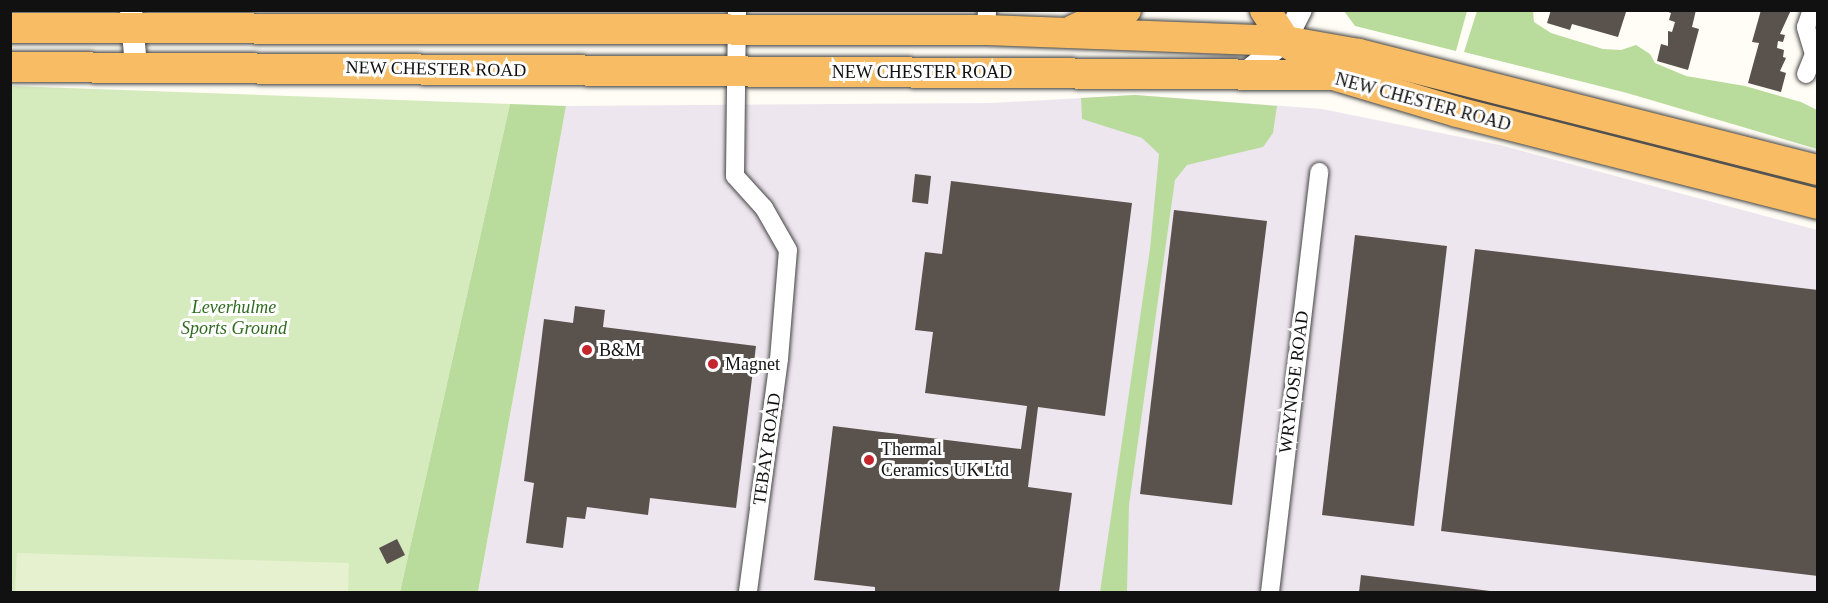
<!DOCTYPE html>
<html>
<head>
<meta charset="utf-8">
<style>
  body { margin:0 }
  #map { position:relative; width:1828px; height:603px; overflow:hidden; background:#fffdf5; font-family:"Times New Roman",serif }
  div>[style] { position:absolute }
  .industrial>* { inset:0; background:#eee6ef }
  .green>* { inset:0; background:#d5ebbd }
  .forest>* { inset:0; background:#b9dc9c }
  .pitch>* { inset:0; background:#e6f2cf }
  .building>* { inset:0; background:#5a524d }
  .roads { filter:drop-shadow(0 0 2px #444) drop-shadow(0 0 2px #444) }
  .minor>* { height:18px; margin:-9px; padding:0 9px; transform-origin:9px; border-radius:9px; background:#fff }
  .tertiary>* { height:22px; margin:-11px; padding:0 11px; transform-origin:11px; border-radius:11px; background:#fff }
  .trunk>* { height:30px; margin:-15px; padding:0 15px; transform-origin:15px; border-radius:15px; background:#f7bc64 }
  .dots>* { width:16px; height:16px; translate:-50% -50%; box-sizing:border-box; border:3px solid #fff; border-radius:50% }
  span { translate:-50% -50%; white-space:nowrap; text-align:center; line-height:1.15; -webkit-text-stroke:6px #fff; paint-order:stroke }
  .street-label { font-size:18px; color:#111 }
  .park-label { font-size:18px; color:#2f6b1f; font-style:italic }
  .poi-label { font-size:18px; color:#111 }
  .left { translate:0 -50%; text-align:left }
  .frame { position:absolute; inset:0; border:12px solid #111; pointer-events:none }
</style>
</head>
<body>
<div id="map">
  <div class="industrial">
    <div style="clip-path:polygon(1135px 95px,1322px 109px,1500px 145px,1817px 230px,1817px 592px,478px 592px,566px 106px,992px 103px)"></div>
  </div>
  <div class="green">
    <div style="clip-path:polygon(11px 86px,510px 104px,400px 592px,11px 592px)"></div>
  </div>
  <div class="forest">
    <div style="clip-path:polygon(1344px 11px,1467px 10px,1467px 11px,1456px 51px,1355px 26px)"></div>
    <div style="clip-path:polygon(1477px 11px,1533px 11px,1534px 22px,1551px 33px,1603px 49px,1621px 50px,1636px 45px,1650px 54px,1655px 63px,1686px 76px,1745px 86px,1801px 102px,1817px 110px,1817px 149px,1627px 93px,1464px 52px)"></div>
    <div style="clip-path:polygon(1135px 95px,1277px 106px,1273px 133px,1263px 147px,1187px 165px,1175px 180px,1129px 505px,1127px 592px,1100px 592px,1150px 249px,1159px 154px,1142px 138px,1082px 119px,1081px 98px)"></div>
    <div style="clip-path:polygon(510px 104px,566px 106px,478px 592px,400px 592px)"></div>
  </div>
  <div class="pitch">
    <div style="clip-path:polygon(17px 553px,349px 563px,348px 592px,15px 592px)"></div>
  </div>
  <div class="building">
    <div style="clip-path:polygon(1551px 10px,1620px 10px,1626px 12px,1618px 37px,1572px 24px,1570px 30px,1547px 23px)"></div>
    <div style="clip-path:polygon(1663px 10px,1696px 10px,1692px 27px,1699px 29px,1688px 70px,1657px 61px,1661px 44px,1668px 46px,1668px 31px,1672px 32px,1675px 22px,1669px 20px,1671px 13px)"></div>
    <div style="clip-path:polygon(1761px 10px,1791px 10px,1780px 34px,1785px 35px,1783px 42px,1778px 41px,1777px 48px,1784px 50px,1783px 57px,1786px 58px,1780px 71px,1786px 73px,1781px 92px,1748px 83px,1759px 43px,1752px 42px)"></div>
    <div style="clip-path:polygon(915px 174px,931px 176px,928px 204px,912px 202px)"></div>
    <div style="clip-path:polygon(951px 181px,1132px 203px,1105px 416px,1038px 407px,1028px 487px,1072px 493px,1059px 592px,875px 592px,875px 587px,814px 580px,833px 426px,1021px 449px,1027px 406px,925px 393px,933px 332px,915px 330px,925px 252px,942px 254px)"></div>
    <div style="clip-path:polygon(1174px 210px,1267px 221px,1232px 505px,1140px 494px)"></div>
    <div style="clip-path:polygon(1355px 235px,1447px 246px,1414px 526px,1322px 515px)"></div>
    <div style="clip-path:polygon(1475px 249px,1818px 290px,1818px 576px,1441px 531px)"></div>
    <div style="clip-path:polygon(575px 306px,605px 310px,603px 327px,756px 346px,736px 508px,650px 498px,648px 515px,587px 507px,585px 519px,567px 517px,563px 548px,526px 543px,534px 483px,524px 481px,544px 319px,573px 323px)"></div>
    <div style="clip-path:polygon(397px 539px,405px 555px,387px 564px,379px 548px)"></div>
    <div style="clip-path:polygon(1361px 575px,1490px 591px,1490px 592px,1359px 592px)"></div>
  </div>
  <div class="roads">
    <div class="minor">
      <div style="left:737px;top:10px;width:166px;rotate:90.7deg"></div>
      <div style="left:735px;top:176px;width:43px;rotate:47.8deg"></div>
      <div style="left:764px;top:208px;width:48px;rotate:60.3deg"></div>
      <div style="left:788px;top:250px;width:109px;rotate:94.7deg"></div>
      <div style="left:779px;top:359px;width:235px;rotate:97.6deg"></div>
      <div style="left:986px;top:30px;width:20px;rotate:-87deg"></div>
      <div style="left:1806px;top:74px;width:22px;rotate:-68deg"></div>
      <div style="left:1814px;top:54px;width:28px;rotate:-107deg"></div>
      <div style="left:1806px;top:27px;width:18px;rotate:-71deg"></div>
      <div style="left:1270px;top:592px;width:423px;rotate:-83.3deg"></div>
    </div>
    <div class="tertiary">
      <div style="left:131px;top:10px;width:56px;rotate:84.9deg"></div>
      <div style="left:1243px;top:75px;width:54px;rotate:-39deg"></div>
      <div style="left:1285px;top:41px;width:35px;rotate:-63deg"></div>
    </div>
    <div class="trunk">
      <div style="left:1265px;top:10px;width:37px;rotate:57deg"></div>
      <div style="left:1285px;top:41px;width:14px;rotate:34deg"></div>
      <div style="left:10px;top:28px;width:976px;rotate:0.12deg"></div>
      <div style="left:986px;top:30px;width:299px;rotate:2.1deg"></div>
      <div style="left:1285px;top:41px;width:75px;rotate:10deg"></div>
      <div style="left:1359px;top:54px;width:473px;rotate:14.2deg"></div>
      <div style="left:1073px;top:30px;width:45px;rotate:-24.9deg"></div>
      <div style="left:1114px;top:11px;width:12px;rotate:-5deg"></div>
      <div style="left:10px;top:67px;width:1323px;rotate:0.35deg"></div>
      <div style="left:1333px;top:75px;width:129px;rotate:16.6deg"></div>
      <div style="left:1457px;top:112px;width:373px;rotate:14.3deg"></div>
    </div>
  </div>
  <div class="dots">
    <div style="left:587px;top:350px;background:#c4262e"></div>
    <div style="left:713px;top:364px;background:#c4262e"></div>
    <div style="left:869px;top:460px;background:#c4262e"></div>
  </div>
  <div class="street-label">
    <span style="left:436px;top:69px;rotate:1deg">NEW CHESTER ROAD</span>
    <span style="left:922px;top:72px">NEW CHESTER ROAD</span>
    <span style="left:1423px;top:102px;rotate:15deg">NEW CHESTER ROAD</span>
    <span style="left:1294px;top:382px;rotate:-83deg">WRYNOSE ROAD</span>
    <span style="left:767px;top:449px;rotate:-82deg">TEBAY ROAD</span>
  </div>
  <div class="park-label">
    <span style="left:234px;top:318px">Leverhulme<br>Sports Ground</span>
  </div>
  <div class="poi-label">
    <span class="left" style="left:599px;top:350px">B&amp;M</span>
    <span class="left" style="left:725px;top:364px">Magnet</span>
    <span class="left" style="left:881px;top:460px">Thermal<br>Ceramics UK Ltd</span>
  </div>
  <div class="frame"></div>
</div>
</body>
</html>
